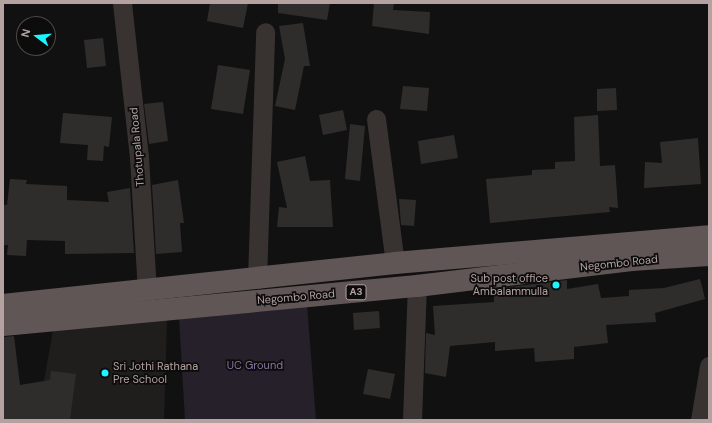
<!DOCTYPE html>
<html>
<head>
<meta charset="utf-8">
<style>
  body { margin:0 }
  #map { position:relative; width:712px; height:423px; overflow:hidden; background:#121111; font-family:"DM Sans",sans-serif }
  div>[style] { position:absolute }
  .built>* { inset:0; background:#1f1e1d }
  .green>* { inset:0; background:#25202a }
  .building>* { inset:0; background:#2f2c2c }
  .minor>* { height:19px; margin:-9.5px; padding:0 9.5px; transform-origin:9.5px; border-radius:9.5px; background:#383331 }
  .trunk>* { height:22px; margin:-11px; padding:0 11px; transform-origin:11px; border-radius:11px; background:#605655 }
  .dots>* { width:11px; height:11px; translate:-50% -50%; box-sizing:border-box; border:2px solid #0d0c0c; border-radius:50% }
  span { translate:-50% -50%; white-space:nowrap; text-align:center; line-height:1.15; -webkit-text-stroke:3.5px #0d0c0c; paint-order:stroke }
  .shield-label span { padding:1px 3px; background:#0d0c0c; border:1px solid; border-radius:3px; -webkit-text-stroke-width:0 }
  .shield-label { font-size:10px; color:#b4a2a1; font-weight:700 }
  .street-label { font-size:11px; color:#b4a2a1 }
  .poi-label { font-size:11px; color:#b4a2a1 }
  .right { translate:-100% -50%; text-align:right }
  .left { translate:0 -50%; text-align:left }
  .park-label { font-size:11px; color:#8976a1 }
  .frame { position:absolute; inset:0; border:4px solid #b4a2a1; pointer-events:none }
  .north { position:absolute; left:16px; top:16px; width:40px; height:40px; box-sizing:border-box; background:#0d0c0c; border:1px solid #504848; border-radius:50%; rotate:286deg; font-size:11px; font-weight:700; line-height:16px; text-align:center; color:#b4a2a1 }
  .north::after { content:''; display:block; margin:auto; width:14px; height:18px; background:#1cf5ff; clip-path:polygon(50% 0,100% 100%,50% 72%,0 100%) }
</style>
</head>
<body>
<div id="map">
  <div class="built">
    <div style="clip-path:polygon(167px 319px,164px 420px,37px 420px,54px 325px)"></div>
  </div>
  <div class="green">
    <div style="clip-path:polygon(307px 304px,316px 420px,185px 420px,179px 317px)"></div>
  </div>
  <div class="building">
    <div style="clip-path:polygon(210px 3px,248px 3px,243px 28px,207px 21px)"></div>
    <div style="clip-path:polygon(278px 3px,330px 3px,327px 20px,278px 13px)"></div>
    <div style="clip-path:polygon(374px 3px,394px 3px,393px 10px,430px 12px,429px 34px,372px 26px)"></div>
    <div style="clip-path:polygon(303px 23px,310px 66px,304px 66px,295px 110px,275px 106px,285px 59px,279px 26px)"></div>
    <div style="clip-path:polygon(103px 38px,106px 66px,87px 68px,84px 40px)"></div>
    <div style="clip-path:polygon(218px 65px,250px 70px,243px 114px,211px 109px)"></div>
    <div style="clip-path:polygon(403px 86px,429px 88px,427px 111px,400px 109px)"></div>
    <div style="clip-path:polygon(616px 88px,617px 110px,597px 111px,597px 89px)"></div>
    <div style="clip-path:polygon(163px 102px,168px 141px,149px 144px,144px 104px)"></div>
    <div style="clip-path:polygon(343px 110px,347px 130px,323px 135px,319px 115px)"></div>
    <div style="clip-path:polygon(63px 113px,112px 117px,109px 147px,104px 146px,103px 161px,87px 160px,88px 145px,60px 143px)"></div>
    <div style="clip-path:polygon(598px 115px,600px 166px,615px 165px,618px 208px,609px 207px,610px 212px,490px 223px,486px 179px,532px 175px,532px 170px,555px 169px,555px 162px,575px 161px,574px 117px)"></div>
    <div style="clip-path:polygon(350px 124px,365px 126px,360px 181px,345px 179px)"></div>
    <div style="clip-path:polygon(454px 135px,458px 158px,421px 164px,418px 141px)"></div>
    <div style="clip-path:polygon(698px 138px,701px 184px,644px 188px,645px 162px,662px 163px,660px 142px)"></div>
    <div style="clip-path:polygon(305px 156px,310px 181px,330px 180px,333px 227px,277px 227px,279px 207px,287px 208px,277px 162px)"></div>
    <div style="clip-path:polygon(10px 179px,27px 180px,26px 184px,67px 186px,67px 200px,109px 202px,107px 192px,130px 188px,134px 253px,65px 254px,65px 241px,27px 240px,26px 256px,7px 255px,8px 245px,3px 245px,3px 205px,7px 205px)"></div>
    <div style="clip-path:polygon(178px 180px,184px 223px,180px 223px,182px 252px,156px 254px,152px 185px)"></div>
    <div style="clip-path:polygon(399px 199px,416px 200px,414px 226px,401px 225px)"></div>
    <div style="clip-path:polygon(700px 279px,705px 299px,655px 313px,656px 322px,606px 325px,608px 343px,574px 347px,574px 359px,535px 362px,534px 348px,495px 351px,495px 342px,450px 346px,446px 377px,425px 373px,426px 333px,435px 335px,433px 306px,494px 302px,494px 289px,567px 280px,567px 289px,598px 284px,601px 298px,629px 296px,629px 290px,664px 288px)"></div>
    <div style="clip-path:polygon(379px 311px,380px 328px,354px 330px,353px 313px)"></div>
    <div style="clip-path:polygon(14px 336px,20px 385px,50px 380px,51px 371px,76px 374px,70px 420px,3px 420px,3px 337px)"></div>
    <div style="clip-path:polygon(368px 369px,395px 374px,390px 399px,363px 394px)"></div>
  </div>
  <div class="minor">
    <div style="left:122px;top:3px;width:155px;rotate:83.7deg"></div>
    <div style="left:139px;top:157px;width:134px;rotate:86.6deg"></div>
    <div style="left:376px;top:119px;width:145px;rotate:82.5deg"></div>
    <div style="left:257px;top:279px;width:247px;rotate:-88.1deg"></div>
    <div style="left:412px;top:420px;width:134px;rotate:-87.9deg"></div>
    <div style="left:700px;top:420px;width:55px;rotate:-80.5deg"></div>
  </div>
  <div class="trunk">
    <div style="left:3px;top:305px;width:394px;rotate:-6.1deg"></div>
    <div style="left:395px;top:263px;width:315px;rotate:-4.9deg"></div>
    <div style="left:3px;top:325px;width:416px;rotate:-5.4deg"></div>
    <div style="left:417px;top:286px;width:216px;rotate:-6.9deg"></div>
    <div style="left:631px;top:260px;width:78px;rotate:-3.7deg"></div>
  </div>
  <div class="dots">
    <div style="left:556px;top:285px;background:#1cf5ff"></div>
    <div style="left:105px;top:373px;background:#1cf5ff"></div>
  </div>
  <div class="shield-label">
    <span style="left:356px;top:292px">A3</span>
  </div>
  <div class="street-label">
    <span style="left:137px;top:147px;rotate:-95deg">Thotupala Road</span>
    <span style="left:619px;top:263px;rotate:-6deg">Negombo Road</span>
    <span style="left:296px;top:297px;rotate:-5deg">Negombo Road</span>
  </div>
  <div class="poi-label">
    <span class="right" style="left:548px;top:285px">Sub post office<br>Ambalammulla</span>
    <span class="left" style="left:113px;top:373px">Sri Jothi Rathana<br>Pre School</span>
  </div>
  <div class="park-label">
    <span style="left:255px;top:365px">UC Ground</span>
  </div>
  <div class="frame"></div>
  <div class="north">N</div>
</div>
</body>
</html>
